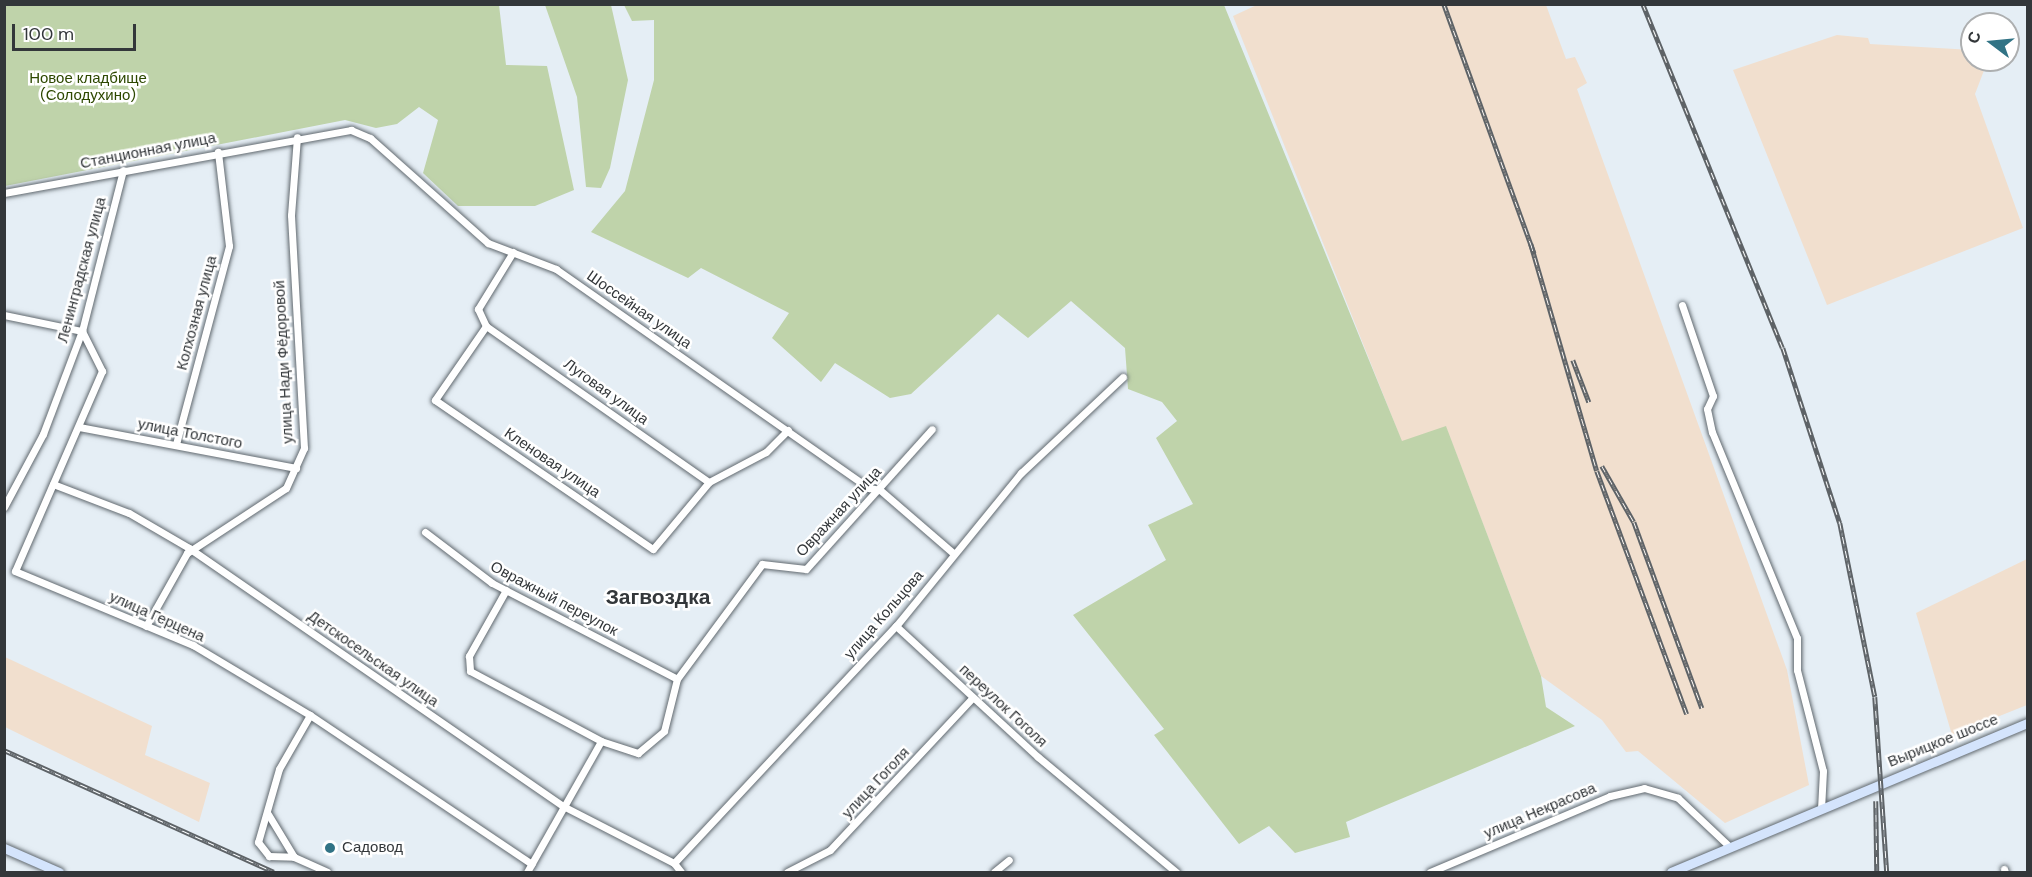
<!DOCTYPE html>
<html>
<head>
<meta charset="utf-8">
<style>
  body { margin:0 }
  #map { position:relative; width:2032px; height:877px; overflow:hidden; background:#e5eef5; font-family:"DM Sans",sans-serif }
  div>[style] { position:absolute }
  .industrial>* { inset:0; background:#f1dfce }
  .green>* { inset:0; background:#bfd3aa }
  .roads { filter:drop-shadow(0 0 2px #61696f) drop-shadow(0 0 2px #61696f) }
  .street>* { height:7px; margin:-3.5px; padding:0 3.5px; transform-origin:3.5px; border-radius:3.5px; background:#fff }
  .secondary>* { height:9px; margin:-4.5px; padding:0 4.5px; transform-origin:4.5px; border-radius:4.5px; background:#d4e4fc }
  .rail>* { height:4.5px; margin-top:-2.25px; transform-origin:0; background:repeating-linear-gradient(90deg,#fff 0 7px,#5e6367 0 14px); box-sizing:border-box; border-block:2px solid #5e6367 }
  .dots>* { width:16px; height:16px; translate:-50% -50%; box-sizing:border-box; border:3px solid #fff; border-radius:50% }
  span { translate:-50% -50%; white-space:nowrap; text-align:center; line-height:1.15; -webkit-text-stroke:5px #fff; paint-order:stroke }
  .park-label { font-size:15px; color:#2d4800 }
  .street-label { font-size:15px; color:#33373a }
  .poi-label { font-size:15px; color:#33373a }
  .left { translate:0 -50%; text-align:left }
  .district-label { font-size:21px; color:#33373a; font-weight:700 }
  .frame { position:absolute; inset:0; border:6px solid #33373a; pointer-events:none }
  .north { position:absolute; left:1960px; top:12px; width:60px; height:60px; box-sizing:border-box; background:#fff; border:2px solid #adafb0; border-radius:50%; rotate:286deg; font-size:16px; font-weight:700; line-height:24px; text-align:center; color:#33373a }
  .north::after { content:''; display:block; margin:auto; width:21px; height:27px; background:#317385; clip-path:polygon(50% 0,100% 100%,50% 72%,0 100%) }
  .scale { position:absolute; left:12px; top:24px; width:124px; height:27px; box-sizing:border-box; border:3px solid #33373a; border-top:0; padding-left:8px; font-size:18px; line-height:21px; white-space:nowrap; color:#33373a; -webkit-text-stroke:4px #fff; paint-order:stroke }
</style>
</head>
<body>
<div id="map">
  <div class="industrial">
    <div style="clip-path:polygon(1259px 4px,1546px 5px,1566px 59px,1575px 57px,1587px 83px,1577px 89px,1787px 670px,1809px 785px,1725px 823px,1638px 751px,1626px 752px,1602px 720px,1541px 676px,1446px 427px,1402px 442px,1233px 16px)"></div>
    <div style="clip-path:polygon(1837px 35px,1868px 38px,1870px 44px,1972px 50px,1972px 60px,1988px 60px,1975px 94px,2023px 228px,1827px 305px,1733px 70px)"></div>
    <div style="clip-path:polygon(2027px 559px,2027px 705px,1952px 735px,1916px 613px)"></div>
    <div style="clip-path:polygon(5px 657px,152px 726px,145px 755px,210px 783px,199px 822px,5px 727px)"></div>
  </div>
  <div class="green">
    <div style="clip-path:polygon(499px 5px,506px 65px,547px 66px,574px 190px,535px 206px,458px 206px,423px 173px,438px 120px,419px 107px,397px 124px,376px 128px,345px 120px,5px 186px,5px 5px)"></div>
    <div style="clip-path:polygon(545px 5px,611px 5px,628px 80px,610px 168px,601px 188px,586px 187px,577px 97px)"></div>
    <div style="clip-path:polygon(624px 5px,1224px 5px,1402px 441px,1446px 426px,1541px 676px,1546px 707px,1575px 726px,1346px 822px,1350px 837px,1295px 853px,1269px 826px,1239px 844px,1154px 735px,1164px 729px,1073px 615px,1166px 560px,1148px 525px,1193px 504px,1156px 438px,1177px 421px,1162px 402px,1128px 389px,1125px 348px,1071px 301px,1028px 338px,998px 314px,911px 394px,890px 398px,835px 363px,821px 382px,772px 338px,789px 313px,701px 268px,688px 278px,591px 232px,625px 191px,654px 80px,654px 20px,632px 21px)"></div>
  </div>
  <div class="roads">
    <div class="street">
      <div style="left:4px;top:193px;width:353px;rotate:-10.3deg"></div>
      <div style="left:351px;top:130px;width:21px;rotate:23deg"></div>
      <div style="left:370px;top:138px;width:158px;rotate:41.7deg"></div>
      <div style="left:488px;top:243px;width:73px;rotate:20.9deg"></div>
      <div style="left:556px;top:269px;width:382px;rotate:35deg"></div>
      <div style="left:869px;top:488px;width:11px;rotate:10deg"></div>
      <div style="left:880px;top:490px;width:96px;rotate:40.8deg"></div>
      <div style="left:513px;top:252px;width:67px;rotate:121.6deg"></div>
      <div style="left:478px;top:309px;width:19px;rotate:65deg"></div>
      <div style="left:486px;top:326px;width:272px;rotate:35deg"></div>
      <div style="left:1682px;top:305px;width:96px;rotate:71.2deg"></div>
      <div style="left:1713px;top:396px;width:14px;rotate:115deg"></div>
      <div style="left:1707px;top:409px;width:24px;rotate:78deg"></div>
      <div style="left:1712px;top:432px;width:223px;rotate:67.6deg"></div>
      <div style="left:1797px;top:638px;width:32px;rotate:90deg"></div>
      <div style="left:1797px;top:670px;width:104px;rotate:75.6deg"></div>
      <div style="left:1823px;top:771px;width:37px;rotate:93deg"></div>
      <div style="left:4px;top:315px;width:80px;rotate:11.6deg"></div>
      <div style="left:82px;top:331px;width:45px;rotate:63.4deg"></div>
      <div style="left:102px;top:371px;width:218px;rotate:113.5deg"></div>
      <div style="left:15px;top:571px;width:193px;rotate:22.6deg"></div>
      <div style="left:193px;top:645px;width:136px;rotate:30.9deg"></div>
      <div style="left:310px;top:715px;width:267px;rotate:33.9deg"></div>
      <div style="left:486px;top:326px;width:90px;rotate:124.6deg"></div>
      <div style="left:435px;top:400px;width:264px;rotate:34.4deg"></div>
      <div style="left:653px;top:549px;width:87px;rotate:-50.1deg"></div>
      <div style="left:709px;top:482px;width:64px;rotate:-27.8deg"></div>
      <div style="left:766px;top:452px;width:31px;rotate:-45deg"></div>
      <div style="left:79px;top:427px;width:221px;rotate:10.7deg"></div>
      <div style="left:176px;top:444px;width:205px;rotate:-75deg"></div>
      <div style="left:229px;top:246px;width:95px;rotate:-96.7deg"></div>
      <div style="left:53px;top:484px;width:81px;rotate:20.9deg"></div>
      <div style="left:129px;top:513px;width:69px;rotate:30.3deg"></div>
      <div style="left:189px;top:548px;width:454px;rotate:34.6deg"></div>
      <div style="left:563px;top:806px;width:125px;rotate:27.2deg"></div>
      <div style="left:4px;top:507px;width:83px;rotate:-61.9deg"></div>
      <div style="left:43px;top:434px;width:110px;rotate:-69.3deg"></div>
      <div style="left:82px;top:331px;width:166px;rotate:-75.7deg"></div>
      <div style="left:425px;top:532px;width:84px;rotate:37.3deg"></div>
      <div style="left:492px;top:583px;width:208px;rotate:27.4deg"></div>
      <div style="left:506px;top:590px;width:76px;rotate:119.3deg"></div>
      <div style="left:469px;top:656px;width:15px;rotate:86deg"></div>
      <div style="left:470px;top:671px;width:149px;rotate:28.1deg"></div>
      <div style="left:601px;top:741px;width:39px;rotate:18deg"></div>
      <div style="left:638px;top:753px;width:34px;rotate:-40deg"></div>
      <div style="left:664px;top:731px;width:54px;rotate:-76deg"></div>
      <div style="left:677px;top:679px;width:143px;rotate:-53.5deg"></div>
      <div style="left:762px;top:564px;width:44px;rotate:6.5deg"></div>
      <div style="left:806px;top:569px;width:188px;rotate:-48deg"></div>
      <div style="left:146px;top:626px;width:84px;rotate:-60.7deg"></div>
      <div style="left:187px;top:553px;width:118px;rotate:-33.3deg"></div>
      <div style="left:286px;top:488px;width:44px;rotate:-65.8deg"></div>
      <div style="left:304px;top:448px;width:233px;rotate:-93.2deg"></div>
      <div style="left:291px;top:215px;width:78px;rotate:-85.6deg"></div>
      <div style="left:896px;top:626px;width:193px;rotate:42.7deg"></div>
      <div style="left:1038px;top:757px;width:180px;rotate:39.8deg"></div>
      <div style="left:310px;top:715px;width:62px;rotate:119.9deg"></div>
      <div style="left:279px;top:769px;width:76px;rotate:106deg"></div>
      <div style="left:258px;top:842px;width:18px;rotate:52deg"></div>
      <div style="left:269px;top:856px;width:25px;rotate:2deg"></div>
      <div style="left:294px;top:857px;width:36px;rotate:24deg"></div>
      <div style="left:268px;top:814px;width:50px;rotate:58.8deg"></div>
      <div style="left:2004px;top:869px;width:3px;rotate:72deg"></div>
      <div style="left:527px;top:872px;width:150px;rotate:-60.5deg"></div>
      <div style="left:681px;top:872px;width:11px;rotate:-128deg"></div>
      <div style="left:674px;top:863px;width:325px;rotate:-46.9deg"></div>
      <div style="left:896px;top:626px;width:198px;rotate:-50.8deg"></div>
      <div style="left:1021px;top:473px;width:140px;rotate:-43.3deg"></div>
      <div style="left:787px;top:872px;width:48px;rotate:-27.1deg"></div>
      <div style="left:830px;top:850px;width:209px;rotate:-46.9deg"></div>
      <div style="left:994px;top:872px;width:19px;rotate:-39deg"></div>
      <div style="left:1430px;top:872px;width:195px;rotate:-22.9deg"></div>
      <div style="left:1610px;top:796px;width:35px;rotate:-13deg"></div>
      <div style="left:1644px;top:788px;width:35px;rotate:16deg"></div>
      <div style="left:1678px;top:798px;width:71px;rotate:43.3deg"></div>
    </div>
    <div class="secondary">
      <div style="left:4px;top:848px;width:60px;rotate:23.6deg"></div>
      <div style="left:1671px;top:872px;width:387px;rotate:-22.7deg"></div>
    </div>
  </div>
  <div class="rail">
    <div style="left:1444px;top:4px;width:265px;rotate:70.1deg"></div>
    <div style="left:1643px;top:4px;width:371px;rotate:67.9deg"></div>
    <div style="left:1783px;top:348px;width:184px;rotate:72deg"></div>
    <div style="left:1840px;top:523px;width:177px;rotate:78.6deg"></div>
    <div style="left:1875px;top:697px;width:175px;rotate:86.1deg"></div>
    <div style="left:1531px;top:244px;width:236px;rotate:73.8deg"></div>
    <div style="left:1597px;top:471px;width:259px;rotate:69.7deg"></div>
    <div style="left:1573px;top:360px;width:45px;rotate:69.1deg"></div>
    <div style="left:1602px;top:466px;width:64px;rotate:60.3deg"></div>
    <div style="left:1634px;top:522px;width:198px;rotate:69.9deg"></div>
    <div style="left:4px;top:750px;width:296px;rotate:24.3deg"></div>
    <div style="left:1876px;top:801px;width:71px;rotate:89.2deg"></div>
  </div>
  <div class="dots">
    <div style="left:330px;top:848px;background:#317385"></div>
  </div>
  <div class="park-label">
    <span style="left:88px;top:87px">Новое кладбище<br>(Солодухино)</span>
  </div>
  <div class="street-label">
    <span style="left:148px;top:151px;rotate:-11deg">Станционная улица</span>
    <span style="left:82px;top:270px;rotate:-75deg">Ленинградская улица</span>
    <span style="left:639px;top:310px;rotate:35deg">Шоссейная улица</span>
    <span style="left:197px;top:313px;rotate:-75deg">Колхозная улица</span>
    <span style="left:284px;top:362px;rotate:-93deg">улица Нади Фёдоровой</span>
    <span style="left:606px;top:392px;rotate:36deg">Луговая улица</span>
    <span style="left:190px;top:434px;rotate:11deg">улица Толстого</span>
    <span style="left:552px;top:463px;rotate:34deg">Кленовая улица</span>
    <span style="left:839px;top:512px;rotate:-47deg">Овражная улица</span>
    <span style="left:554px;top:599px;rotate:28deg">Овражный переулок</span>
    <span style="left:884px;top:615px;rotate:-49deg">улица Кольцова</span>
    <span style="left:157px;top:617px;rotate:24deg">улица Герцена</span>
    <span style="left:373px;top:659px;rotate:35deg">Детскосельская улица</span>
    <span style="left:1003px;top:706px;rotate:43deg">переулок Гоголя</span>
    <span style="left:1943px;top:741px;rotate:-22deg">Вырицкое шоссе</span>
    <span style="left:876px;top:783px;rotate:-47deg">улица Гоголя</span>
    <span style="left:1540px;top:811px;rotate:-23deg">улица Некрасова</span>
  </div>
  <div class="poi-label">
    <span class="left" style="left:342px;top:848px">Садовод</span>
  </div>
  <div class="district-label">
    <span style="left:658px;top:597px">Загвоздка</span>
  </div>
  <div class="frame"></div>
  <div class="north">С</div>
  <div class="scale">100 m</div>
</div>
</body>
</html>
